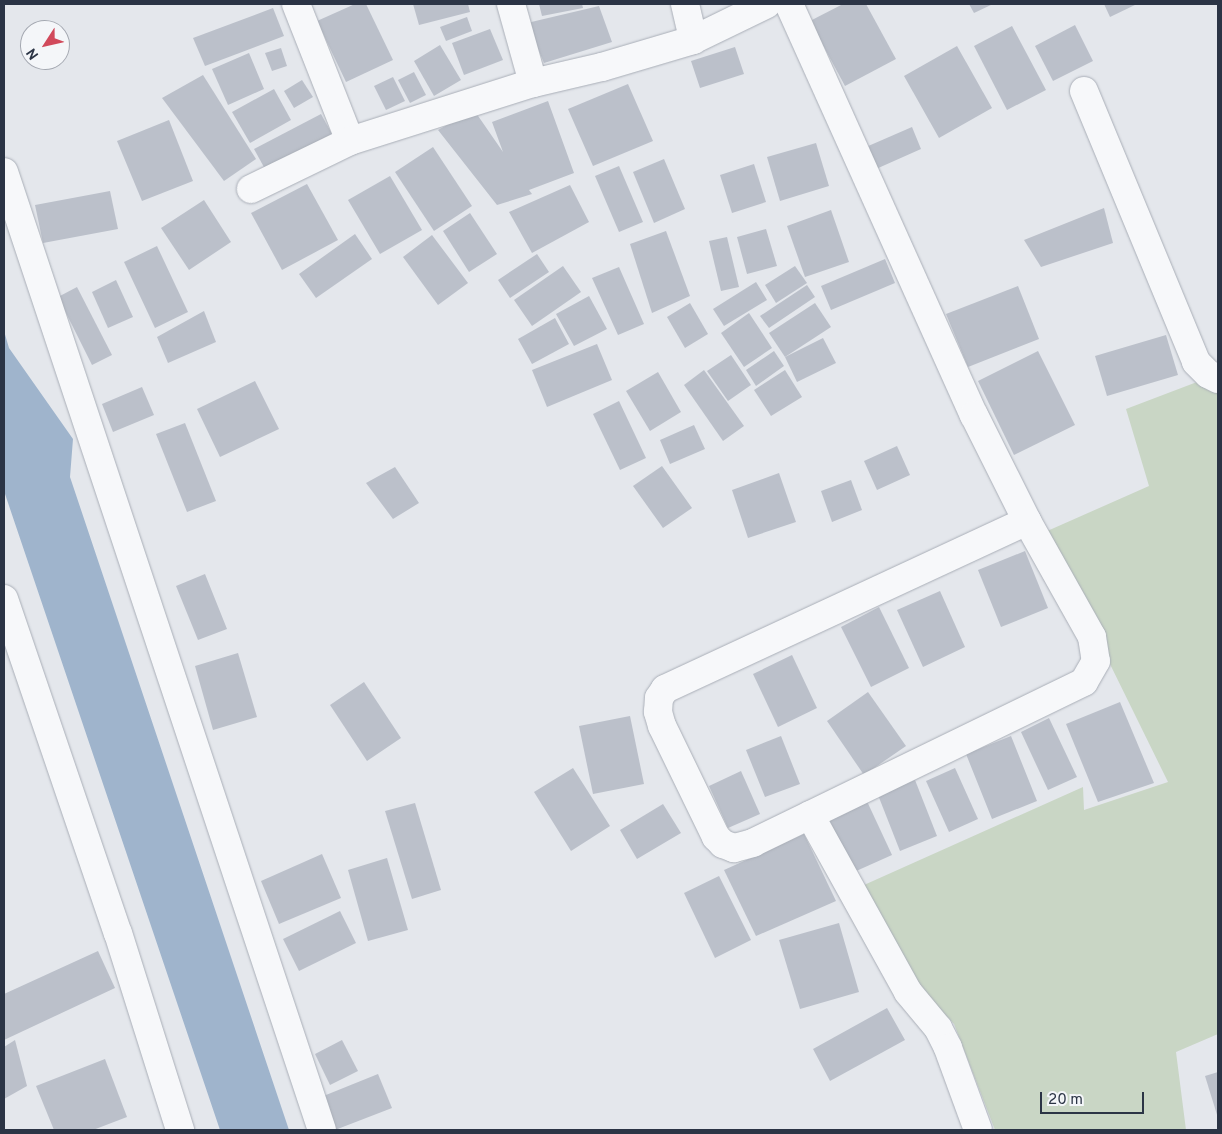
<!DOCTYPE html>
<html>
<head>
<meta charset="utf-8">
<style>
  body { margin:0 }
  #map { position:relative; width:1222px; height:1134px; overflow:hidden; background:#e4e7ec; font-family:Overpass,sans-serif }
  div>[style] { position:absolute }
  .green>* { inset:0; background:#c9d6c5 }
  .water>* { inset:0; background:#9fb4cc }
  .building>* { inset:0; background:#bbc0ca }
  .roads { filter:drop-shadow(0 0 1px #a9aeb7) drop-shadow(0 0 1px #a9aeb7) }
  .minor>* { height:28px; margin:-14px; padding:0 14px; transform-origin:14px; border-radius:14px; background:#f7f8fa }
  span { translate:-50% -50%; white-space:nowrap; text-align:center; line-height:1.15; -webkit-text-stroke:4.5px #f4f6f9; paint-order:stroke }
  .frame { position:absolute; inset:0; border:5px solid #2b3445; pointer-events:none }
  .north { position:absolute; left:20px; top:20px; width:50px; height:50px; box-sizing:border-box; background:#f4f6f9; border:1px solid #a4a8b1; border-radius:50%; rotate:235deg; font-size:14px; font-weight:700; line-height:20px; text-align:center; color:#2b3445 }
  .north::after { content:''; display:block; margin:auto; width:18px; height:22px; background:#d1495b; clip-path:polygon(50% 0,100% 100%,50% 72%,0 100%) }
  .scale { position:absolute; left:1040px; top:1092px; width:104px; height:22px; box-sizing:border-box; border:2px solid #2b3445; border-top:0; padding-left:6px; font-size:15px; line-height:18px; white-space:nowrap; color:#2b3445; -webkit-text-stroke:4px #f4f6f9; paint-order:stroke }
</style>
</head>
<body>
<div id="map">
  <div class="green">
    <div style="clip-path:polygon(1218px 374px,1218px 1034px,1176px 1052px,1186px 1130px,995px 1130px,954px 1024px,920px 988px,864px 885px,1083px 787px,1084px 810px,1168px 782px,1045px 532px,1149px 486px,1126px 409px)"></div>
  </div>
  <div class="water">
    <div style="clip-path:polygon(4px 331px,9px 348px,73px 439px,70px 477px,289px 1130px,220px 1130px,4px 491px)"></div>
  </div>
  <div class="building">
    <div style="clip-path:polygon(355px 4px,366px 4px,393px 60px,346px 82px,317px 21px)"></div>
    <div style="clip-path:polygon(413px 4px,468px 4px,470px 12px,419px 25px)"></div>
    <div style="clip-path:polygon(539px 4px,582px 4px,583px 8px,542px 16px)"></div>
    <div style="clip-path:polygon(843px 4px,866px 4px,896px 59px,845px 86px,810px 21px)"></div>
    <div style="clip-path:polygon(969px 4px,993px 4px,974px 13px)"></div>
    <div style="clip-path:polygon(1104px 4px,1137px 4px,1110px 17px)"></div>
    <div style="clip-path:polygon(599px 6px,612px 42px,544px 63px,527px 23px)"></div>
    <div style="clip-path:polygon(273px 8px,284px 36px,205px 66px,193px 38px)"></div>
    <div style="clip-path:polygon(467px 17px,472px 31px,446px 41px,440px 27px)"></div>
    <div style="clip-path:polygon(1075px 25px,1093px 61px,1053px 81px,1035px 46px)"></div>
    <div style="clip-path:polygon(1012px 26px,1046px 90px,1007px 110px,974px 46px)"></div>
    <div style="clip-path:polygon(490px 29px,503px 60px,464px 75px,452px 43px)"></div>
    <div style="clip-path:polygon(440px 45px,461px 80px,434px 96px,414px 61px)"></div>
    <div style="clip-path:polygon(957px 46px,992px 108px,939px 138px,904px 76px)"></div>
    <div style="clip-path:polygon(735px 47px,744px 74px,700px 88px,691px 61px)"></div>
    <div style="clip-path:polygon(281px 48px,287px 66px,272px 71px,265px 53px)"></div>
    <div style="clip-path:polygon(249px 53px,264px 89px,228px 105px,212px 69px)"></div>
    <div style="clip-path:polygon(414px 72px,426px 95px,410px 103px,398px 80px)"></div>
    <div style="clip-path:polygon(203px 75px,256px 159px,224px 181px,162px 98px)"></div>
    <div style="clip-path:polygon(393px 77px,405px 101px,386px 110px,374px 86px)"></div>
    <div style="clip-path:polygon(302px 80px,313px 97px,294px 108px,284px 91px)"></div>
    <div style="clip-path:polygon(628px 84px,653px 141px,593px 166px,568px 109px)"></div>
    <div style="clip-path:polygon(274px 89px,291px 120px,250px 143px,232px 112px)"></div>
    <div style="clip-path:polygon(548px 101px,574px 173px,529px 190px,532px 194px,497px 205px,438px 130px,474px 110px,503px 152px,492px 122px)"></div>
    <div style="clip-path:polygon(321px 114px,332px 134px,265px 169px,254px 149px)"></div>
    <div style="clip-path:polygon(169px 120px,193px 181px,142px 201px,117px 141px)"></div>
    <div style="clip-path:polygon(912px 127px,921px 149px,876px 169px,866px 147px)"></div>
    <div style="clip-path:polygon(816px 143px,829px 186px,780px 201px,767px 157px)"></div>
    <div style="clip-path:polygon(433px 147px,472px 206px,434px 231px,395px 172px)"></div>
    <div style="clip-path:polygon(664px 159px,685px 209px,654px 223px,633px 172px)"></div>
    <div style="clip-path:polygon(754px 164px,766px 202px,732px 213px,720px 175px)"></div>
    <div style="clip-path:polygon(619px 166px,643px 222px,619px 232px,595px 176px)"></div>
    <div style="clip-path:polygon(390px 176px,422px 230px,380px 254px,348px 200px)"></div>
    <div style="clip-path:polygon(307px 184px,338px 240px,282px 270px,251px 213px)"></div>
    <div style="clip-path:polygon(570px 185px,589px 222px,532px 253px,509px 212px)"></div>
    <div style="clip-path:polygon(110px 191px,118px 229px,43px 243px,35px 205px)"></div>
    <div style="clip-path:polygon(204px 200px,231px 242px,189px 270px,161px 228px)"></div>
    <div style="clip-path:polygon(1104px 208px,1113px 243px,1041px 267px,1024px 240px)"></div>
    <div style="clip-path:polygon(831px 210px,849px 262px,805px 277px,787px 226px)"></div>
    <div style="clip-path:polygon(470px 213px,497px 254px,469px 272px,443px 231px)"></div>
    <div style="clip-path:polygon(766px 229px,777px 266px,747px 274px,737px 237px)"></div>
    <div style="clip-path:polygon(666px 231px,690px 296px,652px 313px,630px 244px)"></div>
    <div style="clip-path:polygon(355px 234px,372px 259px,316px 298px,299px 274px)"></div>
    <div style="clip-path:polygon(432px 235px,468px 283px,438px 305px,403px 257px)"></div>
    <div style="clip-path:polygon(727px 237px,739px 287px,721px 291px,709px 241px)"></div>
    <div style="clip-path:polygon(157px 246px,188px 312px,155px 328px,124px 262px)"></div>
    <div style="clip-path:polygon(537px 254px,549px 272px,510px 298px,498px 280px)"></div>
    <div style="clip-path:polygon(885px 259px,895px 283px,831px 310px,821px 286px)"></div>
    <div style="clip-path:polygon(563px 266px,581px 292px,532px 326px,514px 300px)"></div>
    <div style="clip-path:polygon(795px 266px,807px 283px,776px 303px,765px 285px)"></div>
    <div style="clip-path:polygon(619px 267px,644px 324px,618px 335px,592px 278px)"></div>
    <div style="clip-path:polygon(116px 280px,133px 317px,108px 328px,92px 292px)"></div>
    <div style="clip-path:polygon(756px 282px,767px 300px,724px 326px,713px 309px)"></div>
    <div style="clip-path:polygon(807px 285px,815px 297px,769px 328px,760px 316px)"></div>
    <div style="clip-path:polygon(1018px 286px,1039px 339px,968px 367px,946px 314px)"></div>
    <div style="clip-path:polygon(77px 287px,112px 355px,92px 365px,58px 297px)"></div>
    <div style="clip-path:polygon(589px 296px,607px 329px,574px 346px,556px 314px)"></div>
    <div style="clip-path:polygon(690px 303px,708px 334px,685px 348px,667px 317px)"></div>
    <div style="clip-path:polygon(815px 303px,831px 327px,785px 357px,769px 333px)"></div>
    <div style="clip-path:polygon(204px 311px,216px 342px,168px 363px,157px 337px)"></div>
    <div style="clip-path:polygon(749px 313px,772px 348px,744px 367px,721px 333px)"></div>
    <div style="clip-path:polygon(555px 318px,569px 344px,532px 364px,518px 339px)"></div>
    <div style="clip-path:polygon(1166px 335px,1178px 375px,1107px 396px,1095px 356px)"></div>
    <div style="clip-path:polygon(823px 338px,836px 363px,797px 382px,785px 357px)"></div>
    <div style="clip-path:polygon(597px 344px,612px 380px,547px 407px,532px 370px)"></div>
    <div style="clip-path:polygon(774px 351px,784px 366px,756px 386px,746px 370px)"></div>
    <div style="clip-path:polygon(1038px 351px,1075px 425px,1014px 455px,978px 381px)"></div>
    <div style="clip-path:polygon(731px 355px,751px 385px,728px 401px,707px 371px)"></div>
    <div style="clip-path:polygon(704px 370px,744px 426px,723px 441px,684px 385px)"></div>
    <div style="clip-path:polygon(785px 370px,802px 397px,771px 416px,754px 390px)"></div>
    <div style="clip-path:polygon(658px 372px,681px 412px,650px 431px,626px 391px)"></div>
    <div style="clip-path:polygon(255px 381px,279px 429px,220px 457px,197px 409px)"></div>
    <div style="clip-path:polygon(142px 387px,154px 415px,113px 432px,102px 404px)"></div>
    <div style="clip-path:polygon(619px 401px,646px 458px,620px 470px,593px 414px)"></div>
    <div style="clip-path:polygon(185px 423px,216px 501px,187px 512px,156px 434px)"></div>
    <div style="clip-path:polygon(694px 425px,705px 449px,670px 464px,660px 440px)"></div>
    <div style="clip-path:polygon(897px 446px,910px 475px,877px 490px,864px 461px)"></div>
    <div style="clip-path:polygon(662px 466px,692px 508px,663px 528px,633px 486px)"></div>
    <div style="clip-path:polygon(395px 467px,419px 503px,393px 519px,366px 483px)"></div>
    <div style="clip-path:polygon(779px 473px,796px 522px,748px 538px,732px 490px)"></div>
    <div style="clip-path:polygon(851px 480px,862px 510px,832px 522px,821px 491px)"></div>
    <div style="clip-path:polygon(1025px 551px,1048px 608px,1001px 627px,978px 570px)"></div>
    <div style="clip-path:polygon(205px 574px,227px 629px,198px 640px,176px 586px)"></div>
    <div style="clip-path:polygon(940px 591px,965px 647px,923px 667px,897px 610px)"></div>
    <div style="clip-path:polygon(879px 607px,909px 668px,871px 687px,841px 627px)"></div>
    <div style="clip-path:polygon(238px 653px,257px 717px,213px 730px,195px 666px)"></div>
    <div style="clip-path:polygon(792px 655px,817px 708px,778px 727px,753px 674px)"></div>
    <div style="clip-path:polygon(364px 682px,401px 738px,367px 761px,330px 705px)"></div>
    <div style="clip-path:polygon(868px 692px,906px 746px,864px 775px,827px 721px)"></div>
    <div style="clip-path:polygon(1120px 702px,1154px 783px,1098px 802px,1066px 724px)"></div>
    <div style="clip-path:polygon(630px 716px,644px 784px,593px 794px,579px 726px)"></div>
    <div style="clip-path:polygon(1049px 718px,1077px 777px,1048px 790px,1021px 732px)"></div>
    <div style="clip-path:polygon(781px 736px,800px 784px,765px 797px,746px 750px)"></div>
    <div style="clip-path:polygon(1011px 736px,1037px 801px,992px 819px,966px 754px)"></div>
    <div style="clip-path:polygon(573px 768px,610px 826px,571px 851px,534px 792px)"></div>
    <div style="clip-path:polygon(955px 768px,978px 819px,949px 832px,926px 781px)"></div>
    <div style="clip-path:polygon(741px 771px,760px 814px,728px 828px,709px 786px)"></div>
    <div style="clip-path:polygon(915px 780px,937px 836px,900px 851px,878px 795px)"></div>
    <div style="clip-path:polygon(865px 797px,892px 855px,854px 872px,827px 815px)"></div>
    <div style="clip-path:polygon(415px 803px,441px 890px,412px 899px,385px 811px)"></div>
    <div style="clip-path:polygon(663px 804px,681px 833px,637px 859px,620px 830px)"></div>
    <div style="clip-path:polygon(804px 834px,836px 901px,756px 936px,724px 870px)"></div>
    <div style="clip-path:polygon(322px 854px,341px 898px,279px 924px,261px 881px)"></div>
    <div style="clip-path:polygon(387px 858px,408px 930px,368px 941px,348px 870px)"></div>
    <div style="clip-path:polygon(719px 876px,751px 940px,715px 958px,684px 893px)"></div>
    <div style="clip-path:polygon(340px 911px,356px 943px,299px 971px,283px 939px)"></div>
    <div style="clip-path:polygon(839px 923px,859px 992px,800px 1009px,779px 940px)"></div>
    <div style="clip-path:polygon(98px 951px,115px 988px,4px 1040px,4px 994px)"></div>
    <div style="clip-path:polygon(887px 1008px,905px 1040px,830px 1081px,813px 1049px)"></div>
    <div style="clip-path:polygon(15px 1040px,27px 1086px,4px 1099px,4px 1047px)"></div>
    <div style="clip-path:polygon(342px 1040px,358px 1071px,330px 1085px,315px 1054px)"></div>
    <div style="clip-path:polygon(105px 1059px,127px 1117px,93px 1130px,54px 1130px,36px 1086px)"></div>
    <div style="clip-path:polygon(1218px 1072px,1218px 1118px,1205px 1076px)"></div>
    <div style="clip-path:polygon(378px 1074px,392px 1108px,335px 1130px,321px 1097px)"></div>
  </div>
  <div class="roads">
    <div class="minor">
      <div style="left:296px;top:4px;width:147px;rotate:68.5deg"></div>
      <div style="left:511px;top:4px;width:82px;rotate:74.4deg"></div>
      <div style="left:685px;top:4px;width:37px;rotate:77deg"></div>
      <div style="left:789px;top:4px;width:451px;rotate:65.8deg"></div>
      <div style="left:974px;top:415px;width:119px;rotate:63.4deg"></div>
      <div style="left:1027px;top:521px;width:133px;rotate:60.7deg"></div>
      <div style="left:1092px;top:637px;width:24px;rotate:81deg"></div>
      <div style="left:1096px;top:661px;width:24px;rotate:120deg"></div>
      <div style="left:1084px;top:682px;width:368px;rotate:154.1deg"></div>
      <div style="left:753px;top:843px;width:20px;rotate:165deg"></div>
      <div style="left:734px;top:848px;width:12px;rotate:-160deg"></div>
      <div style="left:723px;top:844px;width:10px;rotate:-135deg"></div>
      <div style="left:716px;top:837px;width:123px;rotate:-115.9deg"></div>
      <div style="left:662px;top:726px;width:15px;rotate:-106deg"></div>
      <div style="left:658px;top:712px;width:14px;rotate:-86deg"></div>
      <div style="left:659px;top:698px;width:11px;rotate:-56deg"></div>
      <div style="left:665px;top:689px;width:399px;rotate:-24.9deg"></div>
      <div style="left:1084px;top:91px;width:293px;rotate:67.5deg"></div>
      <div style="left:1196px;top:362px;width:17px;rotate:45deg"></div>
      <div style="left:1208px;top:374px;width:11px;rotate:27deg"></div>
      <div style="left:4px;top:172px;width:1009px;rotate:71.64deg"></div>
      <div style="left:251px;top:189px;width:110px;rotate:-25.9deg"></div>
      <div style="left:350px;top:141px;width:192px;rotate:-17.6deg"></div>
      <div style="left:533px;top:83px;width:71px;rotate:-13.1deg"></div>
      <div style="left:602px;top:67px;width:95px;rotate:-16.5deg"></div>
      <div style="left:693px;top:40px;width:82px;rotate:-25.9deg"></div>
      <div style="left:4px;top:599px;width:353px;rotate:71.2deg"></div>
      <div style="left:118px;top:933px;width:207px;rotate:72.5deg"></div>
      <div style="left:810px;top:815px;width:202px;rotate:61deg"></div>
      <div style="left:908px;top:992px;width:47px;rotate:50.2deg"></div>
      <div style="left:938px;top:1028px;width:22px;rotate:63deg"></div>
      <div style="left:948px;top:1048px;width:87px;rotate:69.9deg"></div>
    </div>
  </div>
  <div class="frame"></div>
  <div class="north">N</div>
  <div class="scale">20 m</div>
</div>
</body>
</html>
